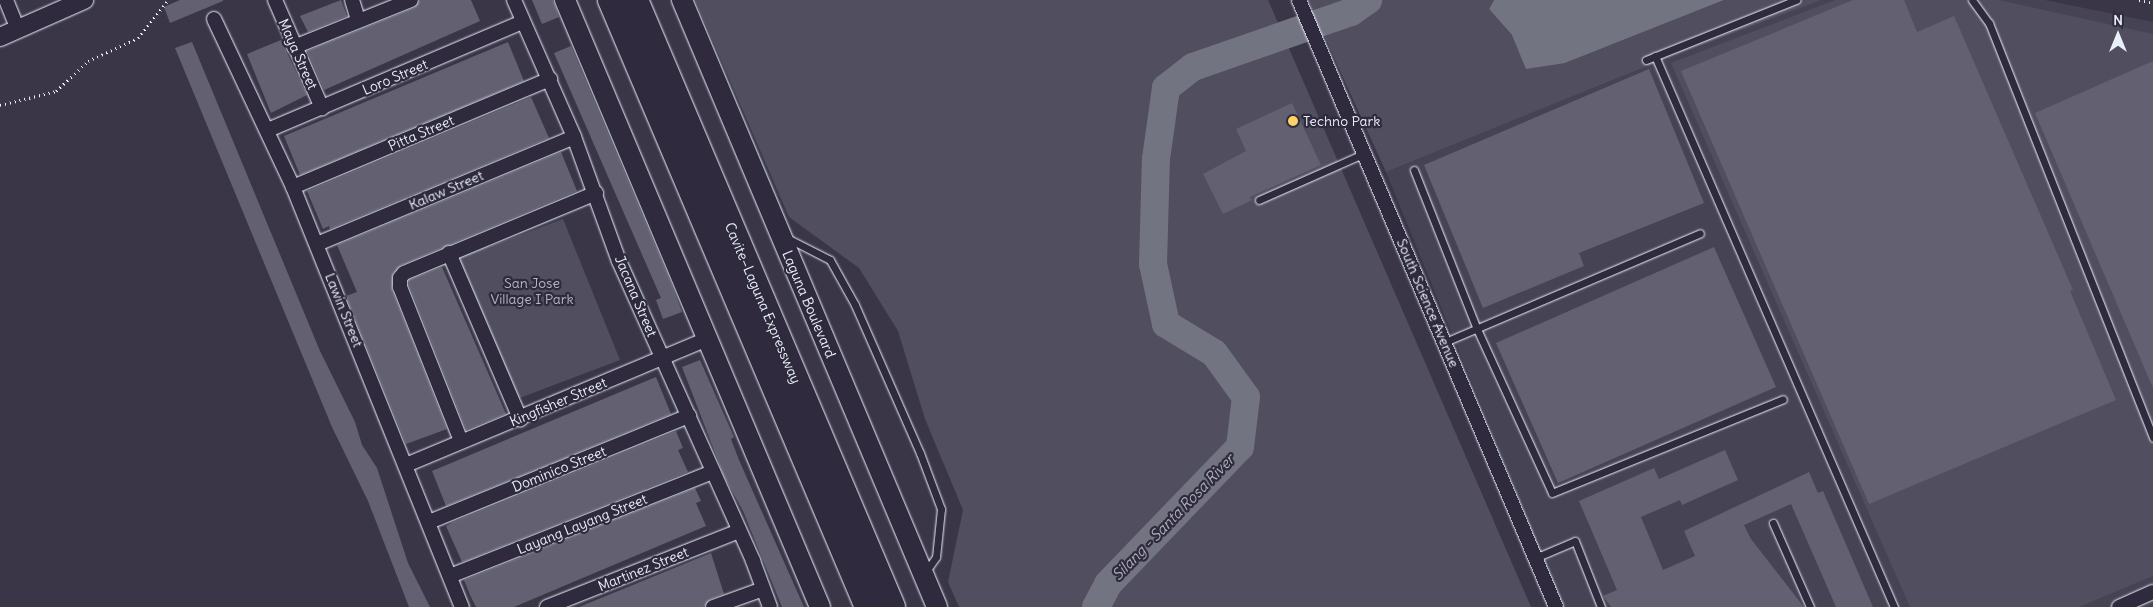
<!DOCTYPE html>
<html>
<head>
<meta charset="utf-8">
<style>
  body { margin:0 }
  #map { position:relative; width:2153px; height:607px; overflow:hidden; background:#3a3648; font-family:Delius,sans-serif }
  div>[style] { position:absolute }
  .built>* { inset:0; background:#464354 }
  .green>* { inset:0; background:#504e5f }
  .water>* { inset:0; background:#737482 }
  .river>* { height:28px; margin:-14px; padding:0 14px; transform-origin:14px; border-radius:14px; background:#737482 }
  .building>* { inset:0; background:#636171 }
  .path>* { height:2.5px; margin-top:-1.25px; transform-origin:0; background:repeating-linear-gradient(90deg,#e8f1f8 0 1px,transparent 0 5px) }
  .roads { filter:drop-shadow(0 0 1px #e8f1f8) drop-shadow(0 0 1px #e8f1f8) }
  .service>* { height:7px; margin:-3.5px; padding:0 3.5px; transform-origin:3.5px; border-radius:3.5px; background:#2f2a3d }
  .minor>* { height:14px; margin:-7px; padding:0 7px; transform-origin:7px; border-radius:7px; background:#2f2a3d }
  .tertiary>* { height:18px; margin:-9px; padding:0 9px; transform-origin:9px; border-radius:9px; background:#2f2a3d }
  .secondary>* { height:20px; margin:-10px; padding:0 10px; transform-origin:10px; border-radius:10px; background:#2f2a3d }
  .motorway>* { height:26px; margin:-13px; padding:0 13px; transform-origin:13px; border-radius:13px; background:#2f2a3d }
  .dots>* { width:14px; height:14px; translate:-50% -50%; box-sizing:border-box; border:2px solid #2f2a3d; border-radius:50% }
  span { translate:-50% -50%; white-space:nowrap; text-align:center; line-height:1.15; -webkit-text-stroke:4.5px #2f2a3d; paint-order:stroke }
  .street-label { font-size:14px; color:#e8f1f8 }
  .poi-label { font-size:14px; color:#e8f1f8 }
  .left { translate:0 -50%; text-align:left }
  .park-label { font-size:14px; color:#b3b8c2 }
  .water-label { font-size:15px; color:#aeb2bd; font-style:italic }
  .north { position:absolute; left:2093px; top:10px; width:50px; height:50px; -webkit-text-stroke:4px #2f2a3d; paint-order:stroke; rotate:0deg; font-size:14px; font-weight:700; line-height:20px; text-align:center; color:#e8f1f8 }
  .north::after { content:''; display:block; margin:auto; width:18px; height:22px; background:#e8f1f8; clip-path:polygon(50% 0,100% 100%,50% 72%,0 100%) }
</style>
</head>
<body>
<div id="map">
  <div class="built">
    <div style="clip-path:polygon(1822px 0,2045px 0,2153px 22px,2153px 607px,1563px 607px,1386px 172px,1655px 63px)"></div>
  </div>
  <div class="green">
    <div style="clip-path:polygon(695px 0,1268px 0,1531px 607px,959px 607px,948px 582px,963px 510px,925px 419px,898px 331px,859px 268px,789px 217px)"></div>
    <div style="clip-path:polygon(1308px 0,1494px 0,1489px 9px,1512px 35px,1565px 63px,1724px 0,1822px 0,1655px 63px,1386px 172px)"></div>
    <div style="clip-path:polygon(1835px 0,1999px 0,2153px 34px,2153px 576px,2079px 607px,1910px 607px,1671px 63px)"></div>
    <div style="clip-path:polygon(563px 219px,620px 360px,517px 399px,458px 258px)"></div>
  </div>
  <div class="water">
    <div style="clip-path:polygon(1494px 0,1724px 0,1565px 63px,1526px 69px,1512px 35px,1489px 9px)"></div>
  </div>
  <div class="river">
    <div style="left:1096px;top:607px;width:26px;rotate:-62deg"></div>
    <div style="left:1108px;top:584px;width:190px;rotate:-46.1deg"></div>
    <div style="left:1240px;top:447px;width:50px;rotate:-83.2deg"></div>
    <div style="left:1246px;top:397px;width:54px;rotate:-126deg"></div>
    <div style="left:1214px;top:353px;width:56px;rotate:-148.9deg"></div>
    <div style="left:1166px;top:324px;width:61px;rotate:-102.2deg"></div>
    <div style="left:1153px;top:264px;width:105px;rotate:-88.4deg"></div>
    <div style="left:1156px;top:159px;width:72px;rotate:-82deg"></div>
    <div style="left:1166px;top:88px;width:34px;rotate:-38deg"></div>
    <div style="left:1193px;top:67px;width:167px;rotate:-19.2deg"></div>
    <div style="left:1351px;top:12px;width:21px;rotate:-35deg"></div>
  </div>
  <div class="building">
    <div style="clip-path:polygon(180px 0,223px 0,223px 1px,170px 23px,164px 7px)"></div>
    <div style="clip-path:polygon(341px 0,347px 16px,308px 32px,300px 16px)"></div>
    <div style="clip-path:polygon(420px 0,471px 0,480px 21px,324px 90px,307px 51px,414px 8px)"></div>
    <div style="clip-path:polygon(532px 0,553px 0,559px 17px,542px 24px)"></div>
    <div style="clip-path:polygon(1853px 0,1904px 0,1917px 32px,1954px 16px,2073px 290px,2070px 291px,2116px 400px,1869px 504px,1681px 71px)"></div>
    <div style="clip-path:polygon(281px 40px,307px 95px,271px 113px,247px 54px)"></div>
    <div style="clip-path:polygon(192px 42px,320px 351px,355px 422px,362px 445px,377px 468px,408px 563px,430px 607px,409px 607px,368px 501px,332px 427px,175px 48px)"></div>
    <div style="clip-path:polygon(508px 42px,524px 81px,300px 175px,284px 136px)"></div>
    <div style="clip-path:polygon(571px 46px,672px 285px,682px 312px,663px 319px,656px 300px,661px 298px,554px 53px)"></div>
    <div style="clip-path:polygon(2153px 61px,2153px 388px,2035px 113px)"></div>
    <div style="clip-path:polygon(1649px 69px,1704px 203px,1579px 253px,1584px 266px,1483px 308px,1424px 165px)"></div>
    <div style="clip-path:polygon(531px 97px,549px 138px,330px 229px,329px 226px,323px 229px,307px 191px)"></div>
    <div style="clip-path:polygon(1292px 103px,1321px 165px,1250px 197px,1252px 200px,1223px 214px,1203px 174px,1246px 151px,1236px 129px)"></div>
    <div style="clip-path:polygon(561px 152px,577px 191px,401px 265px,393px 273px,392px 290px,447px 429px,406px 444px,346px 296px,357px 292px,337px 245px)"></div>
    <div style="clip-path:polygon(1714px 247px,1776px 387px,1558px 483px,1496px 343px)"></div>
    <div style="clip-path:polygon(442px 267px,506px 414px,466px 430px,409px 285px,409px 280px)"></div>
    <div style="clip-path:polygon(700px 360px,734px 437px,731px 439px,739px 460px,804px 607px,782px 607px,743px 511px,724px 476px,682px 367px)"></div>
    <div style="clip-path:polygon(656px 377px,671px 414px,446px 506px,432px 471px)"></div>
    <div style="clip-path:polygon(676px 431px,683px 448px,678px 450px,688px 472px,462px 562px,446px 526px,453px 522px)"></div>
    <div style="clip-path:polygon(1725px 450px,1738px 480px,1682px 505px,1680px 500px,1641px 517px,1663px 570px,1695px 556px,1684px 531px,1809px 472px,1818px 493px,1823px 491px,1873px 607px,1836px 607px,1791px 504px,1744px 525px,1751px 539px,1804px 607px,1611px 607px,1603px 596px,1617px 590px,1579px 501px,1654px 468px,1659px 479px)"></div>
    <div style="clip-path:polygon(695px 488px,701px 501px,696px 503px,706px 526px,514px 607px,476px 607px,470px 595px,464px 580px)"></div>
    <div style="clip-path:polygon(711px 553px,724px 594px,710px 599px,704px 607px,579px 607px)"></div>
  </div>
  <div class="path">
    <div style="left:2139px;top:0;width:14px;rotate:12deg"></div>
    <div style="left:0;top:105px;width:58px;rotate:-14deg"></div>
    <div style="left:56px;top:91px;width:44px;rotate:-43.2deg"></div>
    <div style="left:88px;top:61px;width:55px;rotate:-24.7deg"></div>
    <div style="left:138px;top:38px;width:48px;rotate:-51.7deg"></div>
  </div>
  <div class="roads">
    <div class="service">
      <div style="left:1972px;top:0;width:29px;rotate:54deg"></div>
      <div style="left:1989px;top:23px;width:446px;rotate:68.4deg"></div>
      <div style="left:1655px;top:56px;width:601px;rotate:66.55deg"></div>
      <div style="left:1646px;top:60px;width:162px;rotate:-21.8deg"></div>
      <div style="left:1414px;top:170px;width:171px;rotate:68.4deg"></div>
      <div style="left:1477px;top:329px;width:180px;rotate:65.4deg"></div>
      <div style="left:1552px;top:493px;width:249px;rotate:-22.1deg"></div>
      <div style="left:1259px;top:200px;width:116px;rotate:-23.9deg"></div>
      <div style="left:789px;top:239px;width:46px;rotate:27.1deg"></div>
      <div style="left:830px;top:260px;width:51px;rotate:60.9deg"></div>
      <div style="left:855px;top:305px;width:162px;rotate:66.3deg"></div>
      <div style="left:920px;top:453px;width:60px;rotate:69.4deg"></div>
      <div style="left:941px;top:509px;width:48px;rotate:95.9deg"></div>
      <div style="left:936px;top:557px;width:19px;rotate:125deg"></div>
      <div style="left:1445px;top:342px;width:277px;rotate:-23.1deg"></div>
      <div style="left:1773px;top:523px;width:92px;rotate:66.2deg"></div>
      <div style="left:1535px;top:558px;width:43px;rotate:-23deg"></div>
      <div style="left:1575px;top:541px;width:71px;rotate:68.5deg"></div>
    </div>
    <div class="minor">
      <div style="left:6px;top:0;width:32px;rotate:68deg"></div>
      <div style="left:275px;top:0;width:118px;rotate:66.5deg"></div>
      <div style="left:352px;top:0;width:21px;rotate:73deg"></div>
      <div style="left:514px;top:0;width:150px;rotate:66.3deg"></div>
      <div style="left:574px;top:137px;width:132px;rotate:70.1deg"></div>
      <div style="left:619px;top:261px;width:329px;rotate:65.9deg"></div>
      <div style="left:753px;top:561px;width:49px;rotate:69.7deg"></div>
      <div style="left:1299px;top:0;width:659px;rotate:67.05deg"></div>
      <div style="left:214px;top:19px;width:186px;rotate:64.8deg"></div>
      <div style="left:293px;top:187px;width:453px;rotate:68.1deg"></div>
      <div style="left:294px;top:47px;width:126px;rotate:-21.9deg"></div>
      <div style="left:268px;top:130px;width:276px;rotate:-23deg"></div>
      <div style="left:293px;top:187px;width:279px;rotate:-22.8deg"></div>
      <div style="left:317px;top:244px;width:278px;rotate:-22.6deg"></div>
      <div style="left:449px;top:253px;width:181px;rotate:66.8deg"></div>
      <div style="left:461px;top:441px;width:166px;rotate:-111.6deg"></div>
      <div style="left:400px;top:287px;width:9px;rotate:-90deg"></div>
      <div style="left:400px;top:278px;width:6px;rotate:-51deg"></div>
      <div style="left:404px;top:273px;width:208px;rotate:-22.6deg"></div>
      <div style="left:406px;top:465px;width:329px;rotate:-22.7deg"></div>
      <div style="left:429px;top:522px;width:281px;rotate:-22.2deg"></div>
      <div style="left:450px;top:576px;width:283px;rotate:-21.6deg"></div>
      <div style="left:547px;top:607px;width:206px;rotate:-21.6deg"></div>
      <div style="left:713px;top:607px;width:53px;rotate:-19.8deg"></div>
      <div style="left:2119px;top:607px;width:37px;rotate:-24deg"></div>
    </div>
    <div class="tertiary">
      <div style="left:0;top:37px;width:92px;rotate:-23.8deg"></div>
    </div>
    <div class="secondary">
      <div style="left:565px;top:0;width:658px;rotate:67.21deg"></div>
      <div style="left:682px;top:0;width:658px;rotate:67.21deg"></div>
    </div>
    <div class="motorway">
      <div style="left:611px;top:0;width:659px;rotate:67.05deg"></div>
      <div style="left:635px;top:0;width:659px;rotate:67.05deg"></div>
    </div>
  </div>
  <div class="dots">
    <div style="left:1293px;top:121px;background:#ffd166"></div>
  </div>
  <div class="street-label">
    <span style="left:298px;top:54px;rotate:66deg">Maya Street</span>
    <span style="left:395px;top:77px;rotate:-23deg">Loro Street</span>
    <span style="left:421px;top:133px;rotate:-23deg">Pitta Street</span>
    <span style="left:446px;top:190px;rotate:-23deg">Kalaw Street</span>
    <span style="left:636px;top:296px;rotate:67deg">Jacana Street</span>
    <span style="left:763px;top:303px;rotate:67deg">Cavite–Laguna Expressway</span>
    <span style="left:1428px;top:303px;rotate:67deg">South Science Avenue</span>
    <span style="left:809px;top:304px;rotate:67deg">Laguna Boulevard</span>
    <span style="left:344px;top:310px;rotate:68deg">Lawin Street</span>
    <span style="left:558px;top:402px;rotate:-23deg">Kingfisher Street</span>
    <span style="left:559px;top:469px;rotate:-22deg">Dominico Street</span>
    <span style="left:582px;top:524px;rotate:-22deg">Layang Layang Street</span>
    <span style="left:643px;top:569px;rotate:-22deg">Martinez Street</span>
  </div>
  <div class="poi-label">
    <span class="left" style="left:1303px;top:121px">Techno Park</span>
  </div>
  <div class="park-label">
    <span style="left:532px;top:291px">San Jose<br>Village I Park</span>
  </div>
  <div class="water-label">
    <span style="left:1173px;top:517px;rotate:-46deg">Silang - Santa Rosa River</span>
  </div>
  <div class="north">N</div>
</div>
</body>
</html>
